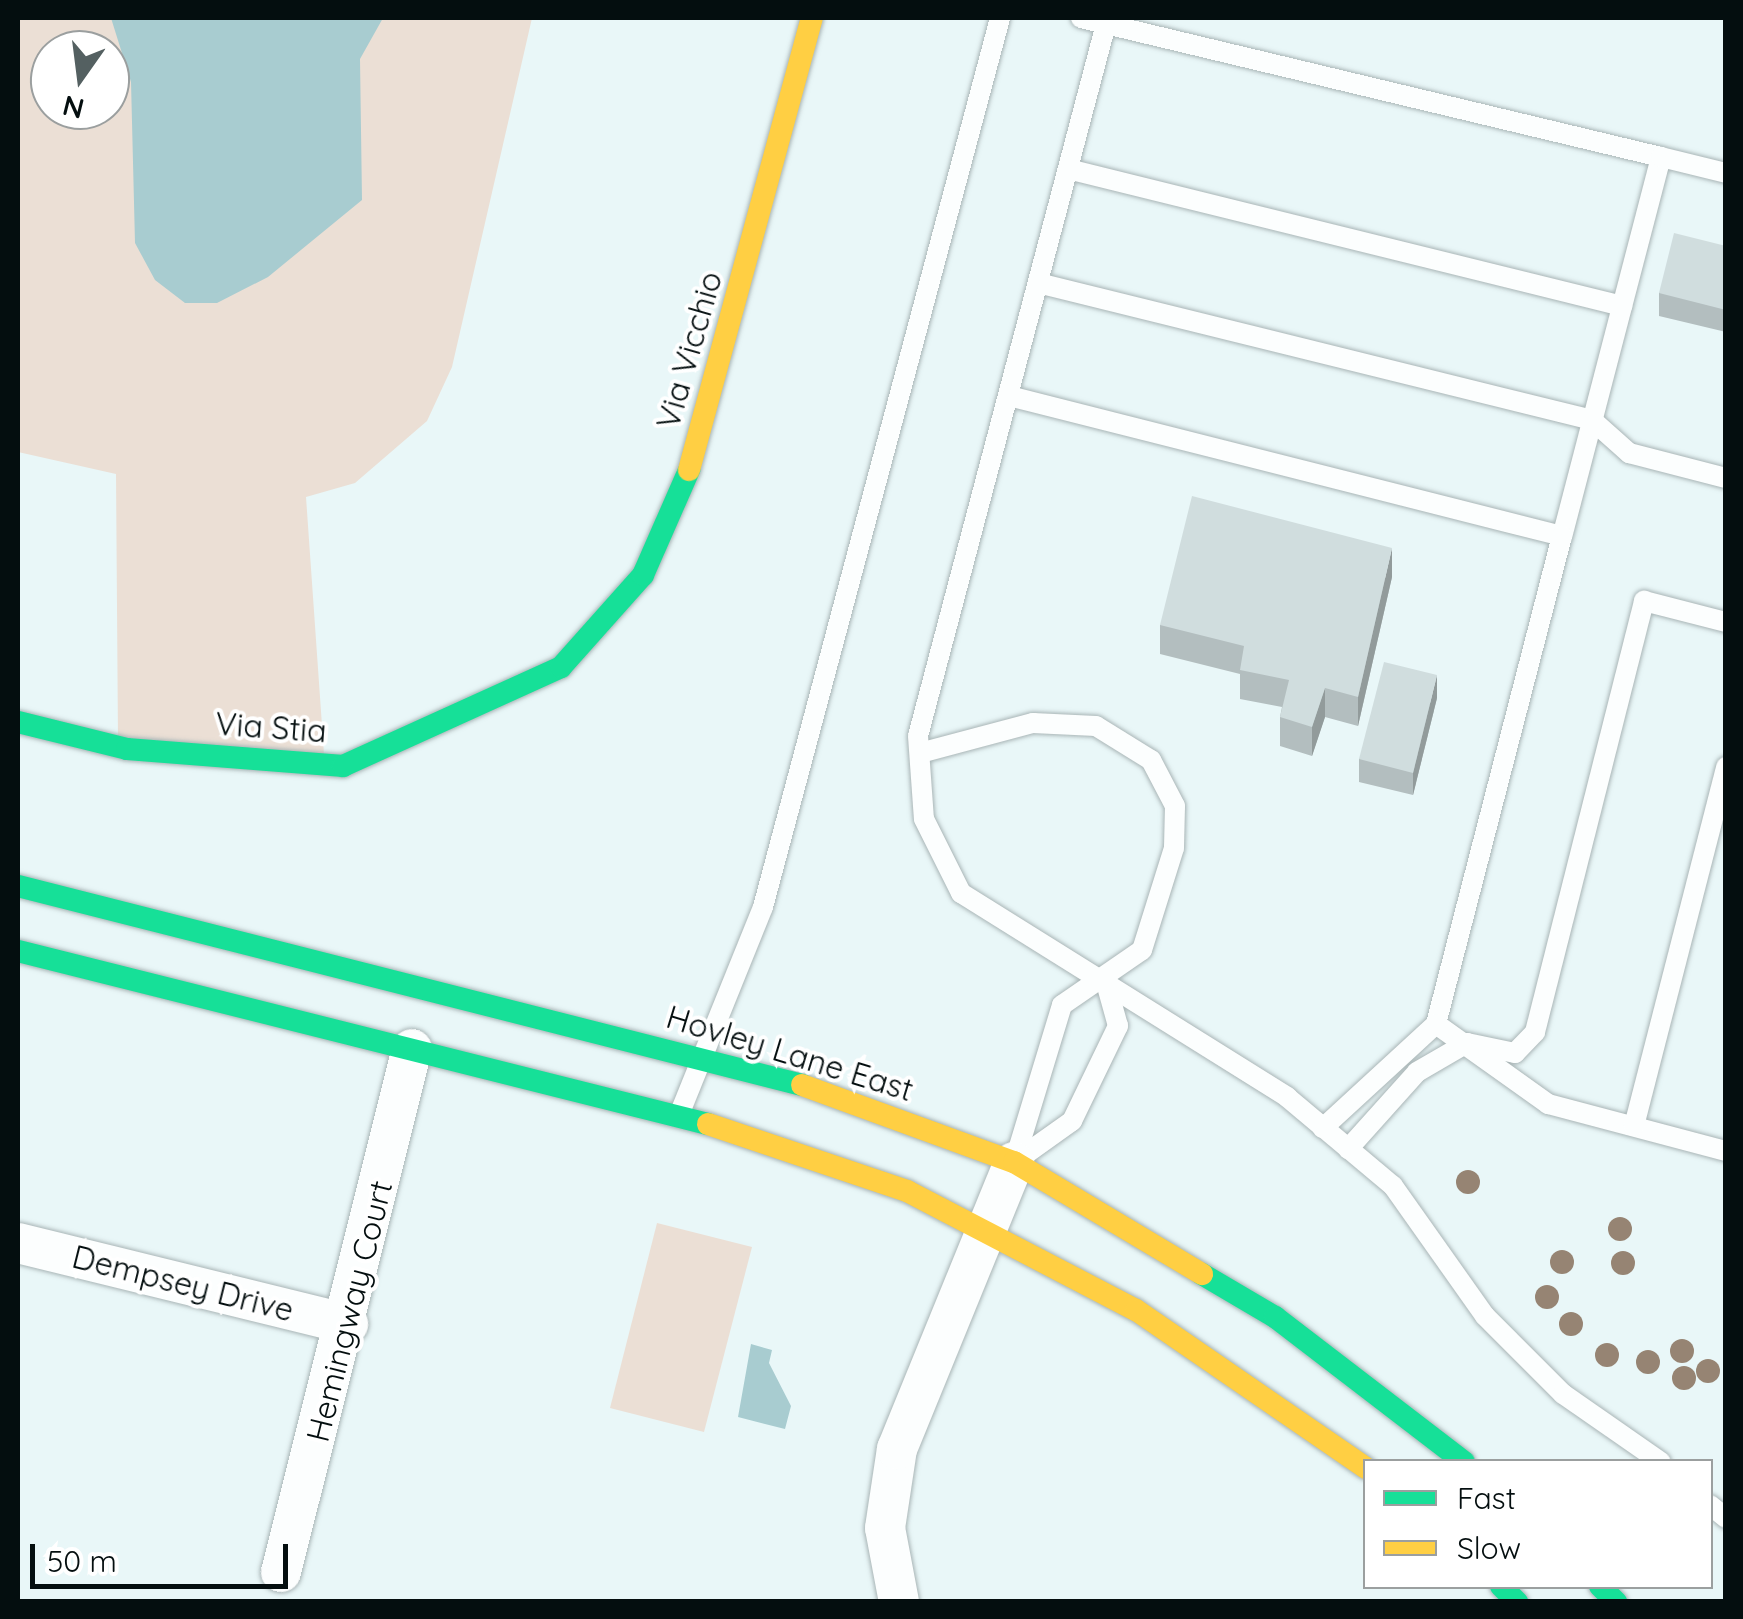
<!DOCTYPE html>
<html>
<head>
<meta charset="utf-8">
<style>
  body { margin:0 }
  #map { position:relative; width:1743px; height:1619px; overflow:hidden; background:#e9f7f8; font-family:Quicksand,sans-serif }
  div>[style] { position:absolute }
  .green>* { inset:0; background:#ebdfd5 }
  .water>* { inset:0; background:#a8ccd0 }
  .roads { filter:drop-shadow(0 0 2px #a9b5b6) drop-shadow(0 0 2px #a9b5b6) }
  .lane>* { height:20px; margin:-10px; padding:0 10px; transform-origin:10px; border-radius:10px; background:#fcfefe }
  .street>* { height:40px; margin:-20px; padding:0 20px; transform-origin:20px; border-radius:20px; background:#fcfefe }
  .fast>* { height:22px; margin:-11px; padding:0 11px; transform-origin:11px; border-radius:11px; background:#16e098 }
  .slow>* { height:22px; margin:-11px; padding:0 11px; transform-origin:11px; border-radius:11px; background:#ffcf43 }
  .trees>* { width:24px; height:24px; margin:-12px; border-radius:50%; background:#968473 }
  .wall>* { inset:0; background:#b3bebf }
  .shaded-wall>* { inset:0; background:#929b9b }
  .building>* { inset:0; background:#d0ddde }
  span { translate:-50% -50%; white-space:nowrap; text-align:center; line-height:1.15; -webkit-text-stroke:8px #fff; paint-order:stroke }
  .street-label { font-size:32px; color:#040e0f }
  .frame { position:absolute; inset:0; border:20px solid #040e0f; pointer-events:none }
  .legend { position:absolute; left:1363px; top:1459px; width:350px; height:130px; box-sizing:border-box; background:#fff; border:2px solid #9b9f9f; margin:0; padding:12px 18px; list-style:none; font-size:30px; color:#040e0f }
  .legend li { display:flex; align-items:center; gap:20px; height:50px }
  .legend b { width:50px; border:2px solid #9b9f9f }
  .north { position:absolute; left:30px; top:30px; width:100px; height:100px; box-sizing:border-box; background:#fff; border:2px solid #9b9f9f; border-radius:50%; rotate:194deg; font-size:28px; font-weight:700; line-height:40px; text-align:center; color:#040e0f }
  .north::after { content:''; display:block; margin:auto; width:35px; height:45px; background:#546061; clip-path:polygon(50% 0,100% 100%,50% 72%,0 100%) }
  .scale { position:absolute; left:30px; top:1544px; width:258px; height:45px; box-sizing:border-box; border:5px solid #040e0f; border-top:0; padding-left:12px; font-size:30px; line-height:35px; white-space:nowrap; color:#040e0f; -webkit-text-stroke:8px #fff; paint-order:stroke }
</style>
</head>
<body>
<div id="map">
  <div class="green">
    <div style="clip-path:polygon(evenodd,18px 18px,532px 18px,452px 367px,427px 421px,355px 483px,306px 497px,324px 754px,118px 740px,116px 474px,18px 452px,18px 18px,50px 50px,110px 50px,110px 110px,50px 110px,50px 50px)"></div>
    <div style="clip-path:polygon(657px 1223px,752px 1247px,704px 1432px,610px 1408px)"></div>
  </div>
  <div class="water">
    <div style="clip-path:polygon(111px 18px,383px 18px,360px 59px,362px 200px,268px 277px,217px 303px,185px 303px,155px 280px,135px 243px,131px 82px)"></div>
    <div style="clip-path:polygon(751px 1344px,772px 1350px,769px 1363px,791px 1406px,785px 1429px,738px 1417px)"></div>
  </div>
  <div class="roads">
    <div class="lane">
      <div style="left:1081px;top:18px;width:596px;rotate:13.48deg"></div>
      <div style="left:1661px;top:157px;width:392px;rotate:104.6deg"></div>
      <div style="left:1106px;top:24px;width:736px;rotate:104.79deg"></div>
      <div style="left:918px;top:736px;width:83px;rotate:85.9deg"></div>
      <div style="left:924px;top:819px;width:83px;rotate:63.4deg"></div>
      <div style="left:961px;top:893px;width:385px;rotate:32deg"></div>
      <div style="left:1287px;top:1097px;width:138px;rotate:40deg"></div>
      <div style="left:1393px;top:1186px;width:159px;rotate:54.7deg"></div>
      <div style="left:1485px;top:1316px;width:110px;rotate:45deg"></div>
      <div style="left:1563px;top:1394px;width:119px;rotate:34.8deg"></div>
      <div style="left:1661px;top:157px;width:67px;rotate:13.8deg"></div>
      <div style="left:1068px;top:169px;width:571px;rotate:13.89deg"></div>
      <div style="left:1038px;top:283px;width:571px;rotate:13.89deg"></div>
      <div style="left:1592px;top:420px;width:50px;rotate:41.7deg"></div>
      <div style="left:1629px;top:453px;width:100px;rotate:14.5deg"></div>
      <div style="left:1009px;top:396px;width:570px;rotate:14.21deg"></div>
      <div style="left:1562px;top:536px;width:504px;rotate:104.48deg"></div>
      <div style="left:1436px;top:1024px;width:154px;rotate:137.4deg"></div>
      <div style="left:920px;top:753px;width:117px;rotate:-14.9deg"></div>
      <div style="left:1033px;top:723px;width:63px;rotate:2.7deg"></div>
      <div style="left:1096px;top:726px;width:65px;rotate:31.7deg"></div>
      <div style="left:1151px;top:760px;width:52px;rotate:62.4deg"></div>
      <div style="left:1175px;top:806px;width:42px;rotate:91.4deg"></div>
      <div style="left:1174px;top:848px;width:107px;rotate:107.4deg"></div>
      <div style="left:1142px;top:950px;width:97px;rotate:145.5deg"></div>
      <div style="left:1062px;top:1005px;width:162px;rotate:106.9deg"></div>
      <div style="left:1436px;top:1024px;width:138px;rotate:35.5deg"></div>
      <div style="left:1548px;top:1104px;width:184px;rotate:14.8deg"></div>
      <div style="left:679px;top:1115px;width:224px;rotate:-68deg"></div>
      <div style="left:763px;top:907px;width:920px;rotate:-75.07deg"></div>
      <div style="left:1634px;top:1126px;width:371px;rotate:-75.6deg"></div>
      <div style="left:1348px;top:1149px;width:103px;rotate:-48.1deg"></div>
      <div style="left:1417px;top:1072px;width:58px;rotate:-30.1deg"></div>
      <div style="left:1467px;top:1043px;width:49px;rotate:11.8deg"></div>
      <div style="left:1515px;top:1053px;width:29px;rotate:-46deg"></div>
      <div style="left:1535px;top:1032px;width:445px;rotate:-75.8deg"></div>
      <div style="left:1644px;top:601px;width:85px;rotate:14.4deg"></div>
      <div style="left:1020px;top:1158px;width:64px;rotate:-35.4deg"></div>
      <div style="left:1072px;top:1121px;width:106px;rotate:-64.2deg"></div>
      <div style="left:1118px;top:1026px;width:49px;rotate:-105.5deg"></div>
      <div style="left:1710px;top:1505px;width:21px;rotate:39deg"></div>
    </div>
    <div class="street">
      <div style="left:18px;top:1243px;width:340px;rotate:13.8deg"></div>
      <div style="left:281px;top:1572px;width:539px;rotate:-75.94deg"></div>
      <div style="left:899px;top:1602px;width:75px;rotate:-100.7deg"></div>
      <div style="left:885px;top:1528px;width:80px;rotate:-81.4deg"></div>
      <div style="left:897px;top:1449px;width:310px;rotate:-67.8deg"></div>
    </div>
    <div class="fast">
      <div style="left:18px;top:722px;width:112px;rotate:13.9deg"></div>
      <div style="left:127px;top:749px;width:217px;rotate:4.5deg"></div>
      <div style="left:343px;top:766px;width:239px;rotate:-24.4deg"></div>
      <div style="left:561px;top:667px;width:123px;rotate:-48.3deg"></div>
      <div style="left:643px;top:575px;width:115px;rotate:-66.3deg"></div>
      <div style="left:18px;top:886px;width:809px;rotate:14.24deg"></div>
      <div style="left:18px;top:951px;width:711px;rotate:14.08deg"></div>
      <div style="left:1202px;top:1274px;width:85px;rotate:30.5deg"></div>
      <div style="left:1275px;top:1317px;width:238px;rotate:37.5deg"></div>
      <div style="left:1501px;top:1586px;width:23px;rotate:45deg"></div>
      <div style="left:1600px;top:1586px;width:23px;rotate:45deg"></div>
    </div>
    <div class="slow">
      <div style="left:689px;top:470px;width:468px;rotate:-74.8deg"></div>
      <div style="left:802px;top:1085px;width:226px;rotate:20deg"></div>
      <div style="left:1014px;top:1162px;width:219px;rotate:30.8deg"></div>
      <div style="left:708px;top:1124px;width:210px;rotate:18.6deg"></div>
      <div style="left:907px;top:1191px;width:258px;rotate:27.5deg"></div>
      <div style="left:1136px;top:1310px;width:279px;rotate:34.5deg"></div>
    </div>
  </div>
  <div class="trees">
    <div style="left:1468px;top:1182px"></div>
    <div style="left:1620px;top:1229px"></div>
    <div style="left:1562px;top:1262px"></div>
    <div style="left:1623px;top:1263px"></div>
    <div style="left:1547px;top:1297px"></div>
    <div style="left:1571px;top:1324px"></div>
    <div style="left:1682px;top:1351px"></div>
    <div style="left:1607px;top:1355px"></div>
    <div style="left:1648px;top:1362px"></div>
    <div style="left:1708px;top:1371px"></div>
    <div style="left:1684px;top:1378px"></div>
  </div>
  <div class="wall">
    <div style="clip-path:polygon(1726px 246px,1726px 332px,1659px 316px,1659px 293px)"></div>
    <div style="clip-path:polygon(1392px 577px,1358px 726px,1325px 717px,1312px 756px,1280px 746px,1280px 717px,1282px 707px,1240px 699px,1240px 674px,1160px 654px,1160px 625px)"></div>
    <div style="clip-path:polygon(1437px 698px,1413px 795px,1359px 782px,1359px 759px)"></div>
  </div>
  <div class="shaded-wall">
    <div style="clip-path:polygon(1392px 548px,1392px 577px,1358px 726px,1358px 697px)"></div>
    <div style="clip-path:polygon(1437px 675px,1437px 698px,1413px 795px,1413px 773px)"></div>
    <div style="clip-path:polygon(1325px 688px,1325px 717px,1312px 756px,1312px 727px)"></div>
  </div>
  <div class="building">
    <div style="clip-path:polygon(1674px 233px,1726px 246px,1726px 310px,1659px 293px)"></div>
    <div style="clip-path:polygon(1192px 496px,1392px 548px,1358px 697px,1325px 688px,1312px 727px,1280px 717px,1289px 680px,1240px 670px,1244px 646px,1160px 625px)"></div>
    <div style="clip-path:polygon(1384px 662px,1437px 675px,1413px 773px,1359px 759px)"></div>
  </div>
  <div class="street-label">
    <span style="left:689px;top:350px;rotate:-74deg">Via Vicchio</span>
    <span style="left:271px;top:727px;rotate:4deg">Via Stia</span>
    <span style="left:790px;top:1053px;rotate:17deg">Hovley Lane East</span>
    <span style="left:183px;top:1283px;rotate:14deg">Dempsey Drive</span>
    <span style="left:349px;top:1311px;rotate:-76deg">Hemingway Court</span>
  </div>
  <div class="frame"></div>
  <ul class="legend">
  <li><b style="height:12px;background:#16e098"></b>Fast</li>
  <li><b style="height:12px;background:#ffcf43"></b>Slow</li>
  </ul>
  <div class="north">N</div>
  <div class="scale">50 m</div>
</div>
</body>
</html>
